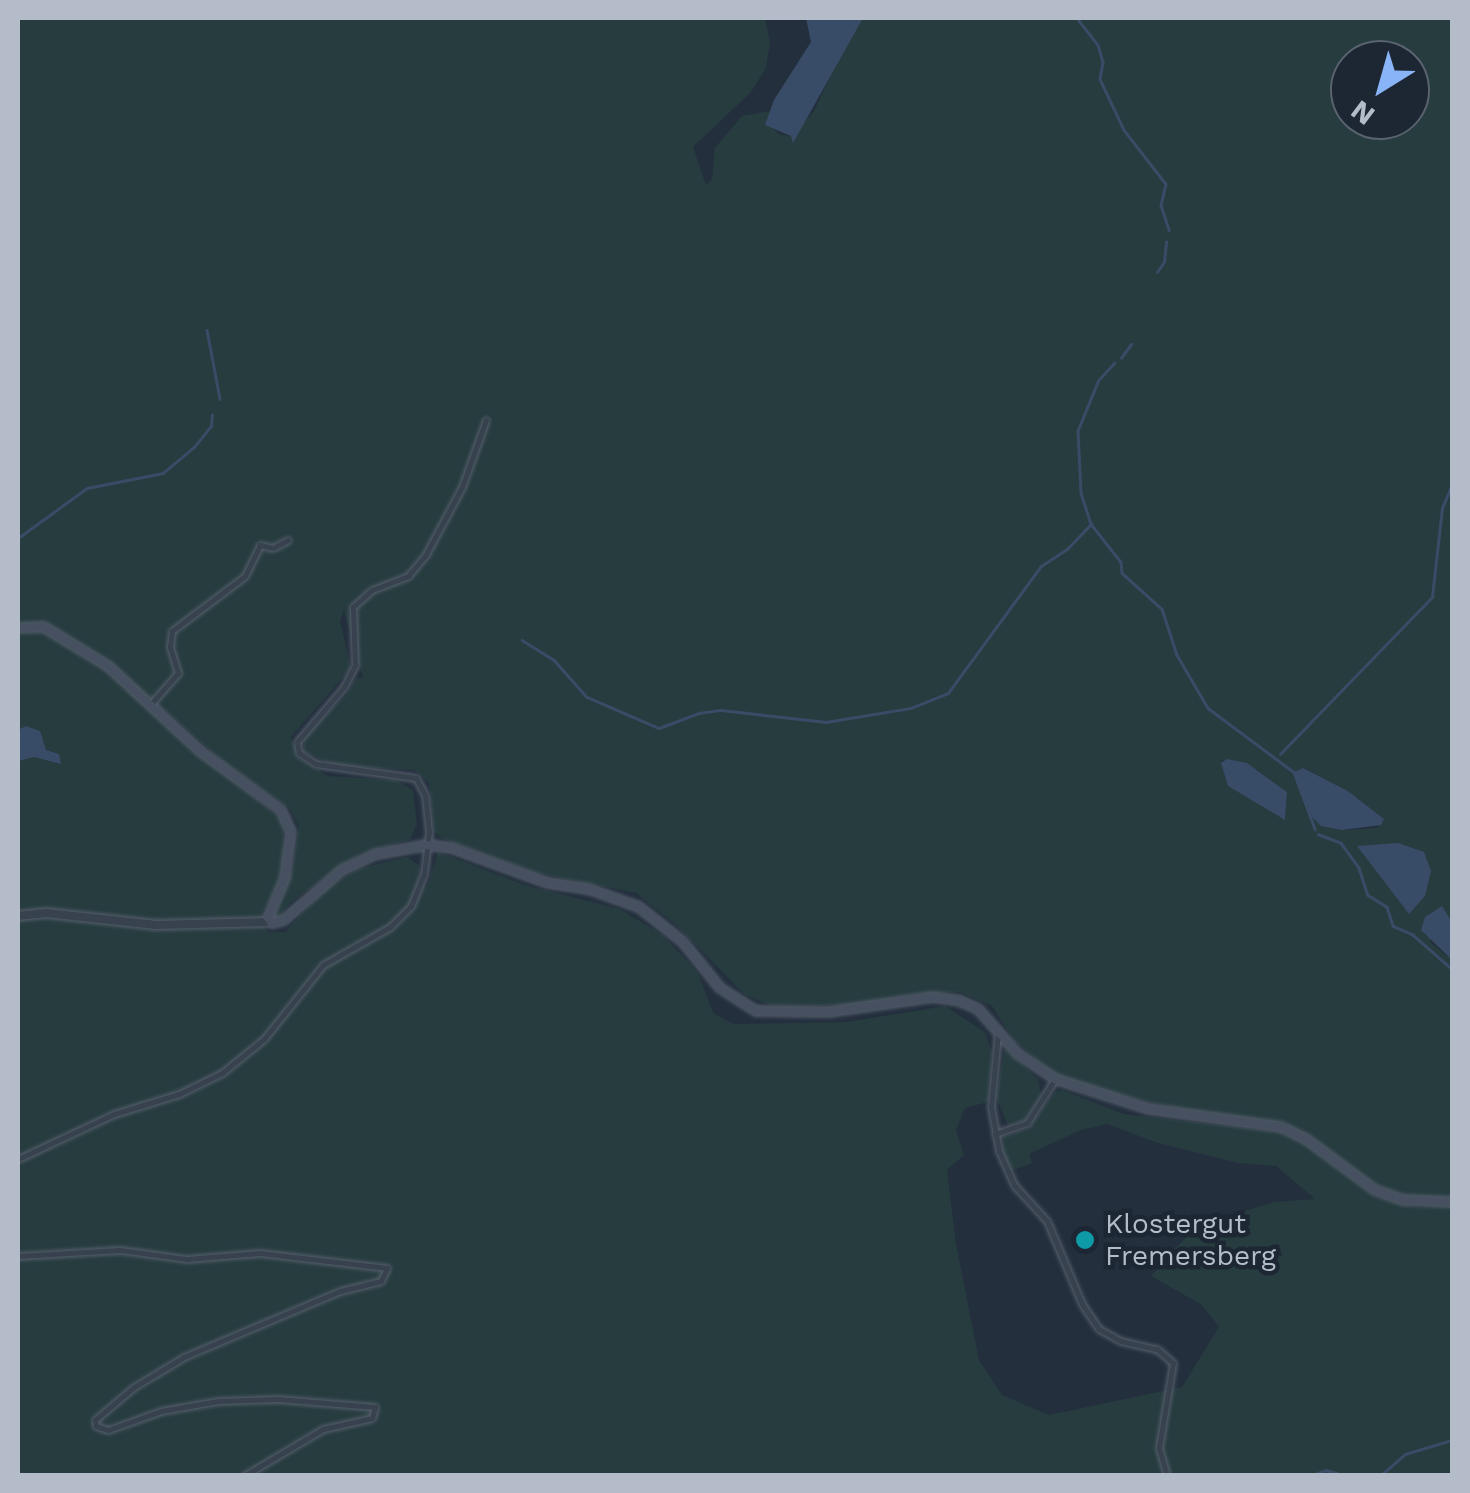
<!DOCTYPE html>
<html>
<head>
<meta charset="utf-8">
<style>
  body { margin:0 }
  #map { position:relative; width:1470px; height:1493px; overflow:hidden; background:#242f3e; font-family:"Work Sans",sans-serif }
  div>[style] { position:absolute }
  .green>* { inset:0; background:#263c3f }
  .water>* { inset:0; background:#394c67 }
  .stream>* { height:2.5px; margin:-1.25px; padding:0 1.25px; transform-origin:1.25px; border-radius:1.25px; background:#394c67 }
  .roads { filter:drop-shadow(0 0 2px #565f6c) drop-shadow(0 0 2px #565f6c) }
  .minor>* { height:5px; margin:-2.5px; padding:0 2.5px; transform-origin:2.5px; border-radius:2.5px; background:#38414e }
  .tertiary>* { height:8px; margin:-4px; padding:0 4px; transform-origin:4px; border-radius:4px; background:#38414e }
  .secondary>* { height:8px; margin:-4px; padding:0 4px; transform-origin:4px; border-radius:4px; background:#465061 }
  .dots>* { width:28px; height:28px; translate:-50% -50%; box-sizing:border-box; border:5px solid #1d2633; border-radius:50% }
  span { translate:-50% -50%; white-space:nowrap; text-align:center; line-height:1.15; -webkit-text-stroke:9px #1d2633; paint-order:stroke }
  .poi-label { font-size:28px; color:#b4bcc9 }
  .left { translate:0 -50%; text-align:left }
  .frame { position:absolute; inset:0; border:20px solid #b4bcc9; pointer-events:none }
  .north { position:absolute; left:1330px; top:40px; width:100px; height:100px; box-sizing:border-box; background:#1d2633; border:2px solid #59626f; border-radius:50%; rotate:217deg; font-size:28px; font-weight:700; line-height:40px; text-align:center; color:#b4bcc9 }
  .north::after { content:''; display:block; margin:auto; width:35px; height:45px; background:#8ab4f8; clip-path:polygon(50% 0,100% 100%,50% 72%,0 100%) }
</style>
</head>
<body>
<div id="map">
  <div class="green">
    <div style="clip-path:polygon(evenodd,18px 18px,765px 18px,770px 42px,766px 68px,751px 92px,693px 147px,706px 185px,712px 179px,715px 148px,742px 116px,770px 111px,767px 120px,778px 134px,791px 136px,814px 111px,852px 31px,863px 18px,1452px 18px,1452px 922px,1448px 918px,1430px 942px,1452px 960px,1452px 1199px,1404px 1196px,1377px 1186px,1284px 1123px,1202px 1115px,1083px 1086px,1053px 1074px,1015px 1042px,992px 1006px,960px 992px,914px 994px,859px 1005px,775px 1007px,745px 995px,674px 923px,636px 893px,537px 873px,441px 838px,434px 831px,429px 783px,414px 770px,336px 766px,304px 752px,304px 737px,347px 694px,356px 678px,363px 678px,344px 611px,340px 621px,351px 668px,291px 737px,298px 758px,328px 776px,396px 780px,413px 790px,417px 824px,410px 840px,358px 855px,291px 902px,279px 918px,273px 913px,292px 871px,299px 826px,289px 808px,223px 762px,166px 711px,157px 716px,283px 821px,284px 857px,278px 885px,258px 921px,269px 932px,285px 932px,326px 888px,357px 869px,407px 857px,420px 866px,418px 884px,427px 887px,438px 852px,525px 885px,620px 909px,663px 935px,698px 973px,713px 1013px,733px 1024px,846px 1022px,945px 1006px,985px 1032px,992px 1052px,988px 1102px,965px 1108px,956px 1130px,964px 1155px,947px 1170px,956px 1244px,979px 1360px,1002px 1395px,1049px 1415px,1182px 1387px,1219px 1327px,1202px 1305px,1151px 1276px,1197px 1225px,1275px 1202px,1315px 1199px,1276px 1166px,1238px 1163px,1158px 1143px,1107px 1124px,1081px 1130px,1029px 1154px,1032px 1163px,1011px 1171px,1002px 1153px,1003px 1137px,1029px 1128px,1054px 1092px,1062px 1090px,1124px 1114px,1281px 1132px,1304px 1142px,1375px 1196px,1414px 1207px,1452px 1206px,1452px 1475px,18px 1475px,18px 18px,1350px 60px,1410px 60px,1410px 120px,1350px 120px,1350px 60px,18px 18px,1221px 760px,1256px 769px,1287px 792px,1285px 819px,1228px 786px,1221px 760px,18px 18px,1304px 768px,1348px 791px,1384px 819px,1377px 828px,1343px 830px,1308px 806px,1295px 773px,1304px 768px)"></div>
    <div style="clip-path:polygon(1005px 1047px,1038px 1079px,1041px 1095px,1025px 1120px,1008px 1125px,996px 1097px)"></div>
  </div>
  <div class="water">
    <div style="clip-path:polygon(806px 18px,863px 18px,793px 143px,791px 136px,765px 125px,774px 100px,811px 42px)"></div>
    <div style="clip-path:polygon(26px 726px,40px 731px,46px 750px,59px 754px,61px 764px,34px 757px,18px 761px,18px 730px)"></div>
    <div style="clip-path:polygon(1227px 759px,1247px 763px,1287px 792px,1285px 820px,1228px 786px,1221px 763px)"></div>
    <div style="clip-path:polygon(1303px 768px,1348px 791px,1384px 819px,1381px 825px,1342px 830px,1321px 826px,1312px 817px,1294px 772px)"></div>
    <div style="clip-path:polygon(1398px 843px,1424px 852px,1431px 871px,1425px 896px,1409px 914px,1357px 846px)"></div>
    <div style="clip-path:polygon(1442px 906px,1452px 922px,1452px 960px,1421px 930px,1425px 917px)"></div>
  </div>
  <div class="stream">
    <div style="left:1077px;top:18px;width:34px;rotate:52deg"></div>
    <div style="left:1098px;top:45px;width:18px;rotate:74deg"></div>
    <div style="left:1103px;top:62px;width:17px;rotate:100deg"></div>
    <div style="left:1100px;top:79px;width:56px;rotate:64.8deg"></div>
    <div style="left:1124px;top:130px;width:68px;rotate:52.1deg"></div>
    <div style="left:1166px;top:184px;width:22px;rotate:103deg"></div>
    <div style="left:1161px;top:205px;width:26px;rotate:72deg"></div>
    <div style="left:1157px;top:272px;width:12px;rotate:-55deg"></div>
    <div style="left:1164px;top:262px;width:20px;rotate:-84deg"></div>
    <div style="left:207px;top:330px;width:70px;rotate:79.3deg"></div>
    <div style="left:1121px;top:358px;width:17px;rotate:-54deg"></div>
    <div style="left:1115px;top:363px;width:23px;rotate:133deg"></div>
    <div style="left:1099px;top:380px;width:55px;rotate:112.4deg"></div>
    <div style="left:1078px;top:431px;width:62px;rotate:87.2deg"></div>
    <div style="left:1081px;top:493px;width:33px;rotate:72deg"></div>
    <div style="left:1091px;top:524px;width:48px;rotate:51.7deg"></div>
    <div style="left:1121px;top:562px;width:11px;rotate:85deg"></div>
    <div style="left:1122px;top:573px;width:54px;rotate:42deg"></div>
    <div style="left:1162px;top:609px;width:48px;rotate:71.9deg"></div>
    <div style="left:1177px;top:655px;width:61px;rotate:59.7deg"></div>
    <div style="left:1208px;top:708px;width:107px;rotate:36.7deg"></div>
    <div style="left:1294px;top:772px;width:61px;rotate:69.8deg"></div>
    <div style="left:18px;top:538px;width:85px;rotate:-35.9deg"></div>
    <div style="left:87px;top:488px;width:77px;rotate:-11.2deg"></div>
    <div style="left:163px;top:473px;width:40px;rotate:-40deg"></div>
    <div style="left:194px;top:447px;width:27px;rotate:-51deg"></div>
    <div style="left:211px;top:426px;width:11px;rotate:-85deg"></div>
    <div style="left:522px;top:640px;width:39px;rotate:32deg"></div>
    <div style="left:555px;top:661px;width:48px;rotate:48.4deg"></div>
    <div style="left:587px;top:697px;width:78px;rotate:23.3deg"></div>
    <div style="left:659px;top:728px;width:43px;rotate:-20.6deg"></div>
    <div style="left:699px;top:713px;width:22px;rotate:-8deg"></div>
    <div style="left:721px;top:710px;width:106px;rotate:6.5deg"></div>
    <div style="left:826px;top:722px;width:86px;rotate:-9.4deg"></div>
    <div style="left:911px;top:708px;width:40px;rotate:-22deg"></div>
    <div style="left:948px;top:693px;width:157px;rotate:-53.8deg"></div>
    <div style="left:1041px;top:566px;width:31px;rotate:-33deg"></div>
    <div style="left:1067px;top:549px;width:35px;rotate:-46deg"></div>
    <div style="left:1280px;top:754px;width:219px;rotate:-45.9deg"></div>
    <div style="left:1432px;top:597px;width:90px;rotate:-83.6deg"></div>
    <div style="left:1442px;top:508px;width:25px;rotate:-67deg"></div>
    <div style="left:1318px;top:834px;width:25px;rotate:21deg"></div>
    <div style="left:1341px;top:843px;width:31px;rotate:54deg"></div>
    <div style="left:1359px;top:868px;width:28px;rotate:72deg"></div>
    <div style="left:1368px;top:895px;width:22px;rotate:32deg"></div>
    <div style="left:1387px;top:907px;width:20px;rotate:72deg"></div>
    <div style="left:1393px;top:926px;width:21px;rotate:23deg"></div>
    <div style="left:1412px;top:934px;width:53px;rotate:41.2deg"></div>
    <div style="left:1309px;top:1476px;width:18px;rotate:-19deg"></div>
    <div style="left:1326px;top:1470px;width:22px;rotate:16deg"></div>
    <div style="left:1380px;top:1476px;width:33px;rotate:-41deg"></div>
    <div style="left:1405px;top:1454px;width:49px;rotate:-16.6deg"></div>
  </div>
  <div class="roads">
    <div class="minor">
      <div style="left:150px;top:705px;width:43px;rotate:-48.8deg"></div>
      <div style="left:178px;top:673px;width:27px;rotate:-107deg"></div>
      <div style="left:170px;top:647px;width:16px;rotate:-83deg"></div>
      <div style="left:172px;top:631px;width:91px;rotate:-37deg"></div>
      <div style="left:245px;top:576px;width:34px;rotate:-64deg"></div>
      <div style="left:260px;top:545px;width:13px;rotate:13deg"></div>
      <div style="left:273px;top:548px;width:17px;rotate:-28deg"></div>
      <div style="left:998px;top:1033px;width:74px;rotate:95.4deg"></div>
      <div style="left:991px;top:1107px;width:45px;rotate:79.7deg"></div>
      <div style="left:999px;top:1151px;width:37px;rotate:66deg"></div>
      <div style="left:1014px;top:1185px;width:49px;rotate:47.5deg"></div>
      <div style="left:1047px;top:1221px;width:90px;rotate:67.1deg"></div>
      <div style="left:1082px;top:1304px;width:30px;rotate:56deg"></div>
      <div style="left:1099px;top:1329px;width:25px;rotate:29deg"></div>
      <div style="left:1121px;top:1341px;width:37px;rotate:13deg"></div>
      <div style="left:1157px;top:1349px;width:21px;rotate:41deg"></div>
      <div style="left:1173px;top:1363px;width:86px;rotate:99.4deg"></div>
      <div style="left:1159px;top:1448px;width:29px;rotate:74deg"></div>
      <div style="left:995px;top:1134px;width:34px;rotate:-19deg"></div>
      <div style="left:1027px;top:1123px;width:52px;rotate:-57.5deg"></div>
      <div style="left:18px;top:1159px;width:106px;rotate:-25.1deg"></div>
      <div style="left:114px;top:1114px;width:68px;rotate:-17.1deg"></div>
      <div style="left:179px;top:1094px;width:48px;rotate:-26deg"></div>
      <div style="left:222px;top:1073px;width:54px;rotate:-39deg"></div>
      <div style="left:264px;top:1039px;width:95px;rotate:-51.4deg"></div>
      <div style="left:323px;top:965px;width:77px;rotate:-29.6deg"></div>
      <div style="left:390px;top:927px;width:30px;rotate:-45deg"></div>
      <div style="left:411px;top:906px;width:35px;rotate:-68deg"></div>
      <div style="left:424px;top:874px;width:42px;rotate:-83.2deg"></div>
      <div style="left:429px;top:832px;width:37px;rotate:-96deg"></div>
      <div style="left:425px;top:795px;width:19px;rotate:-118deg"></div>
      <div style="left:416px;top:778px;width:101px;rotate:-172deg"></div>
      <div style="left:316px;top:764px;width:20px;rotate:-147deg"></div>
      <div style="left:299px;top:753px;width:11px;rotate:-100deg"></div>
      <div style="left:297px;top:742px;width:72px;rotate:-49.5deg"></div>
      <div style="left:344px;top:687px;width:25px;rotate:-63deg"></div>
      <div style="left:355px;top:665px;width:58px;rotate:-92deg"></div>
      <div style="left:353px;top:607px;width:25px;rotate:-42deg"></div>
      <div style="left:372px;top:590px;width:39px;rotate:-21deg"></div>
      <div style="left:408px;top:576px;width:26px;rotate:-50deg"></div>
      <div style="left:425px;top:556px;width:78px;rotate:-61.8deg"></div>
      <div style="left:462px;top:487px;width:71px;rotate:-70.3deg"></div>
      <div style="left:18px;top:1256px;width:102px;rotate:-3.4deg"></div>
      <div style="left:120px;top:1250px;width:68px;rotate:7.7deg"></div>
      <div style="left:187px;top:1259px;width:73px;rotate:-4.7deg"></div>
      <div style="left:260px;top:1253px;width:128px;rotate:6.7deg"></div>
      <div style="left:387px;top:1268px;width:14px;rotate:115deg"></div>
      <div style="left:381px;top:1281px;width:42px;rotate:166.3deg"></div>
      <div style="left:340px;top:1291px;width:169px;rotate:157.1deg"></div>
      <div style="left:184px;top:1357px;width:58px;rotate:149deg"></div>
      <div style="left:134px;top:1387px;width:51px;rotate:139.8deg"></div>
      <div style="left:95px;top:1420px;width:6px;rotate:81deg"></div>
      <div style="left:96px;top:1426px;width:13px;rotate:18deg"></div>
      <div style="left:108px;top:1430px;width:56px;rotate:-19.7deg"></div>
      <div style="left:161px;top:1411px;width:58px;rotate:-10deg"></div>
      <div style="left:218px;top:1401px;width:60px;rotate:-1.9deg"></div>
      <div style="left:278px;top:1399px;width:97px;rotate:4.7deg"></div>
      <div style="left:375px;top:1407px;width:11px;rotate:105deg"></div>
      <div style="left:372px;top:1418px;width:50px;rotate:167.3deg"></div>
      <div style="left:323px;top:1429px;width:92px;rotate:149.3deg"></div>
    </div>
    <div class="tertiary">
      <div style="left:18px;top:916px;width:28px;rotate:-6deg"></div>
      <div style="left:46px;top:913px;width:111px;rotate:6.2deg"></div>
      <div style="left:156px;top:925px;width:113px;rotate:-1.5deg"></div>
    </div>
    <div class="secondary">
      <div style="left:18px;top:628px;width:26px;rotate:-2deg"></div>
      <div style="left:44px;top:627px;width:75px;rotate:31.4deg"></div>
      <div style="left:108px;top:666px;width:125px;rotate:42.7deg"></div>
      <div style="left:200px;top:751px;width:100px;rotate:36.1deg"></div>
      <div style="left:281px;top:810px;width:24px;rotate:66deg"></div>
      <div style="left:291px;top:832px;width:46px;rotate:97.4deg"></div>
      <div style="left:285px;top:878px;width:43px;rotate:113deg"></div>
      <div style="left:268px;top:918px;width:6px;rotate:51deg"></div>
      <div style="left:272px;top:923px;width:12px;rotate:-14deg"></div>
      <div style="left:284px;top:920px;width:77px;rotate:-40.8deg"></div>
      <div style="left:342px;top:870px;width:38px;rotate:-25deg"></div>
      <div style="left:377px;top:854px;width:51px;rotate:-10.2deg"></div>
      <div style="left:427px;top:845px;width:25px;rotate:7deg"></div>
      <div style="left:452px;top:848px;width:102px;rotate:20deg"></div>
      <div style="left:548px;top:883px;width:41px;rotate:8.3deg"></div>
      <div style="left:589px;top:889px;width:53px;rotate:19.8deg"></div>
      <div style="left:639px;top:907px;width:56px;rotate:38.5deg"></div>
      <div style="left:683px;top:942px;width:59px;rotate:51.2deg"></div>
      <div style="left:720px;top:988px;width:43px;rotate:32.6deg"></div>
      <div style="left:756px;top:1011px;width:73px;rotate:0.8deg"></div>
      <div style="left:829px;top:1012px;width:105px;rotate:-8.2deg"></div>
      <div style="left:933px;top:997px;width:27px;rotate:8deg"></div>
      <div style="left:960px;top:1001px;width:20px;rotate:24deg"></div>
      <div style="left:978px;top:1009px;width:60px;rotate:48.4deg"></div>
      <div style="left:1018px;top:1054px;width:45px;rotate:34deg"></div>
      <div style="left:1055px;top:1079px;width:99px;rotate:17.7deg"></div>
      <div style="left:1149px;top:1109px;width:133px;rotate:7.8deg"></div>
      <div style="left:1281px;top:1127px;width:28px;rotate:26deg"></div>
      <div style="left:1306px;top:1139px;width:86px;rotate:36.5deg"></div>
      <div style="left:1375px;top:1190px;width:30px;rotate:20deg"></div>
      <div style="left:1403px;top:1200px;width:49px;rotate:2.3deg"></div>
    </div>
  </div>
  <div class="dots">
    <div style="left:1085px;top:1240px;background:#0f9aa8"></div>
  </div>
  <div class="poi-label">
    <span class="left" style="left:1105px;top:1240px">Klostergut<br>Fremersberg</span>
  </div>
  <div class="frame"></div>
  <div class="north">N</div>
</div>
</body>
</html>
